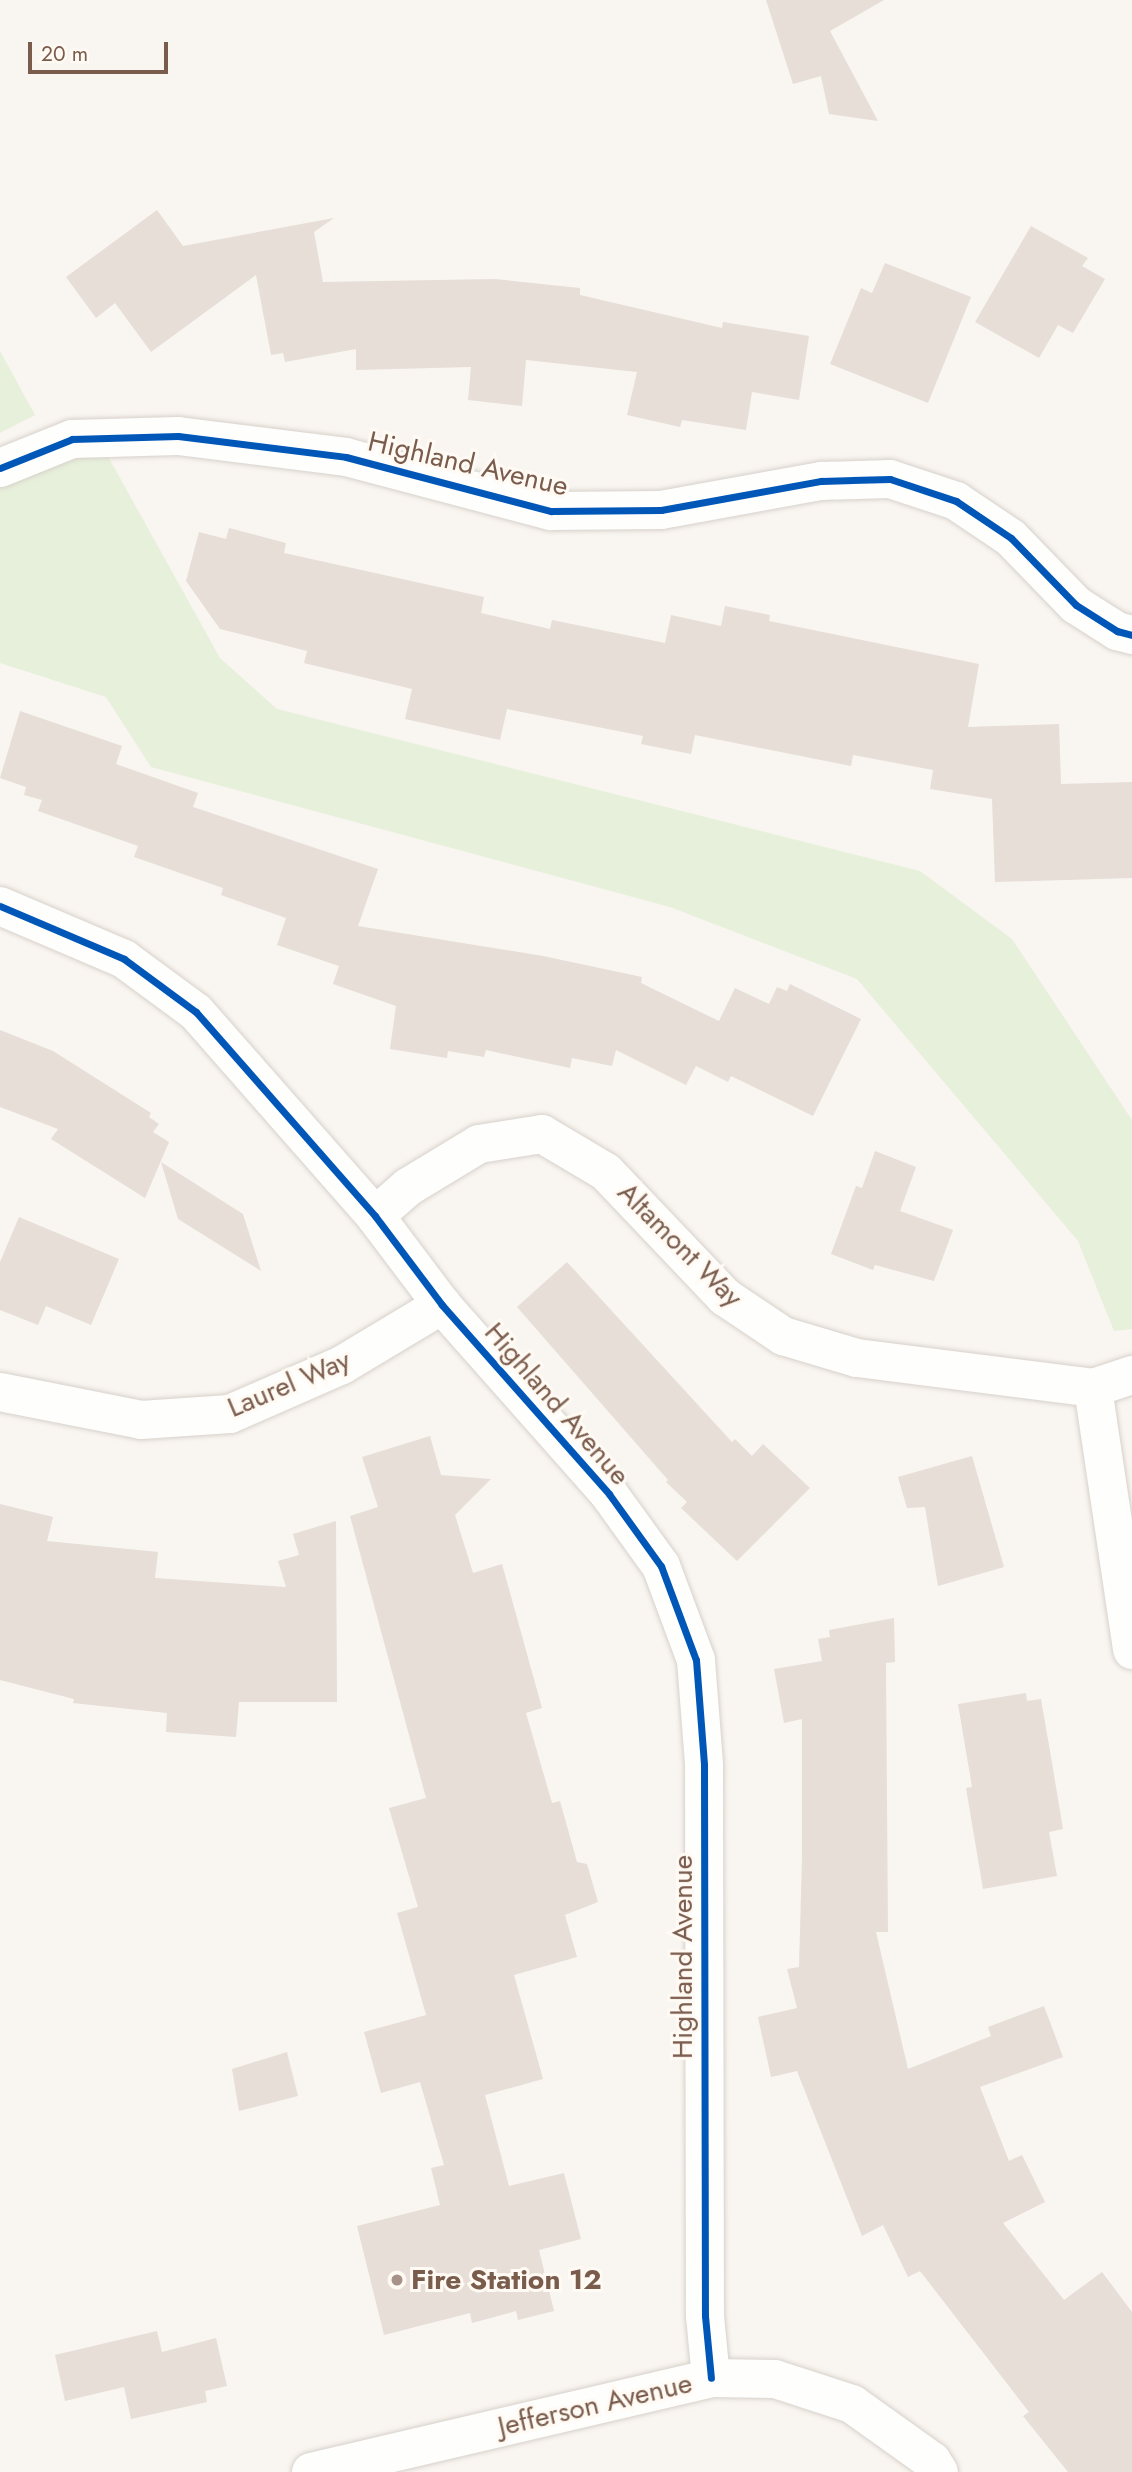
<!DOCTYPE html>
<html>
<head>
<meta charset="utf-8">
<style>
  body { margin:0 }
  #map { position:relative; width:1132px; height:2472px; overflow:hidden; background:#f9f5f0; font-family:Jost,sans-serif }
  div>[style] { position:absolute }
  .green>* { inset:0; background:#e7f0db }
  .building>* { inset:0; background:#e6ded7 }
  .roads { filter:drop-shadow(0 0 2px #d7d1cb) drop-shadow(0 0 2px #d7d1cb) }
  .street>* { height:38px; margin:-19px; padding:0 19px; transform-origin:19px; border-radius:19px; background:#fefefd }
  .secondary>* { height:38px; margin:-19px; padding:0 19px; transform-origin:19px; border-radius:19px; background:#fefefd }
  .cycleway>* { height:7px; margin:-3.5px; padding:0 3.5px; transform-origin:3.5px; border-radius:3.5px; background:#0057b8 }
  .dots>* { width:19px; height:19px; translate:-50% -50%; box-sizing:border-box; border:4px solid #fffaf3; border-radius:50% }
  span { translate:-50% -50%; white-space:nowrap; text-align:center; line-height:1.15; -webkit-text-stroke:6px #fffaf3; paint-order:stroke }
  .street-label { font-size:28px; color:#7a5c4d }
  .poi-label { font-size:28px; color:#7a5c4d; font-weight:700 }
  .left { translate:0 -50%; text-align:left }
  .scale { position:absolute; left:28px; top:42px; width:140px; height:32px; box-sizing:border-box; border:4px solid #7a5c4d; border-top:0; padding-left:9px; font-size:21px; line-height:24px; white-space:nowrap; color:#7a5c4d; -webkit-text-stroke:5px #fffaf3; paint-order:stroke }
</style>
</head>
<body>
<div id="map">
  <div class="green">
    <div style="clip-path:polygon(0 351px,35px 415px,0 433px)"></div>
    <div style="clip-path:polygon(105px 451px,220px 658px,277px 709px,920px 871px,1012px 939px,1132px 1120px,1132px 1329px,1114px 1331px,1078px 1241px,857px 979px,670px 907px,151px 767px,106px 697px,0 663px,0 488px,16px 475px)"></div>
  </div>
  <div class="building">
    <div style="clip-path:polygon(766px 0,884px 0,830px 31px,878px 121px,829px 114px,821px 76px,793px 84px)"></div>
    <div style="clip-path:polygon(157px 210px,183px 246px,334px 218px,314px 232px,323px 282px,495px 279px,580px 288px,580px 295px,722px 328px,723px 322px,809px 336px,799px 400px,752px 392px,746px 430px,682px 420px,680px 427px,627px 415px,637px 372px,526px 360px,522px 406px,468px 400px,471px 367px,356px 370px,356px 349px,285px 362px,283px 353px,271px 355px,256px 275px,151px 352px,115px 303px,96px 318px,66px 277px)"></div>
    <div style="clip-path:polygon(1031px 226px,1088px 258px,1082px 266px,1105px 279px,1073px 333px,1058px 325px,1039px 358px,975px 322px)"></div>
    <div style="clip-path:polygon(885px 263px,971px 297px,928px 403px,830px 364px,861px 288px,872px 293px)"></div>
    <div style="clip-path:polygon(229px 528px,286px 543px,284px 553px,484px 597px,481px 613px,550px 629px,552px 620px,665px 643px,671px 615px,721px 626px,725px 606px,770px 615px,769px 621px,979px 664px,968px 727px,1059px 724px,1061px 784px,1132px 782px,1132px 878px,995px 882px,992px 799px,930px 789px,933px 770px,853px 755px,851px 766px,695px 735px,691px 754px,641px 744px,643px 736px,507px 709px,500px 740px,405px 719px,412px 689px,304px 663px,307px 651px,220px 629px,186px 581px,199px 532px,226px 539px)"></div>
    <div style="clip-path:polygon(20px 711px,122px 746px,116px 764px,198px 793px,193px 807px,378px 869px,358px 926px,543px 956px,642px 977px,641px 983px,719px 1021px,735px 988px,769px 1004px,777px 987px,787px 991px,790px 984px,861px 1019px,813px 1116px,731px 1076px,728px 1082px,696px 1066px,686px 1085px,616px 1050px,612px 1066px,572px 1058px,570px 1068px,486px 1050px,484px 1057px,448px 1051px,447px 1058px,390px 1049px,396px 1006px,333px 984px,339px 966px,277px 945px,286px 918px,221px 895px,223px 888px,134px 857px,138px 846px,38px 811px,42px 800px,24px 795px,26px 787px,0 778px)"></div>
    <div style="clip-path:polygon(0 1030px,53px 1051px,151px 1113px,149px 1117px,159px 1124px,153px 1132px,169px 1142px,145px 1198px,51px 1139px,58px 1129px,0 1107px)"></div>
    <div style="clip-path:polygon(875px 1151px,916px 1167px,900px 1211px,953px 1230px,934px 1281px,875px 1265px,873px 1270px,831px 1254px,856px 1186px,862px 1188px)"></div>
    <div style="clip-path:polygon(161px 1162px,243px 1214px,261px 1271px,178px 1219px)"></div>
    <div style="clip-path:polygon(19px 1217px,119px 1259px,91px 1325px,46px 1306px,38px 1325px,0 1310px,0 1262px)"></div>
    <div style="clip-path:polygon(567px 1262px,732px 1442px,735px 1439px,752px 1456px,763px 1444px,810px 1488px,737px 1561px,681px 1508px,687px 1502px,666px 1482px,668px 1480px,517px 1307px)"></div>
    <div style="clip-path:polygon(430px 1436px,441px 1475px,491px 1479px,455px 1515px,473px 1573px,502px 1564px,542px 1708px,526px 1713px,552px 1803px,560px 1801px,577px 1862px,587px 1864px,598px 1902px,565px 1915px,577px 1957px,514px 1975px,543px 2079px,485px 2095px,509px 2186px,564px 2173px,581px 2239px,539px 2250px,554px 2311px,518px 2320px,516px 2311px,472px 2323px,470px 2313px,384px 2335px,357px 2226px,440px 2205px,431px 2168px,444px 2165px,420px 2082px,381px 2093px,364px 2032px,426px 2015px,397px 1913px,418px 1907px,389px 1808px,426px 1798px,350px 1516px,378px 1507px,362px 1457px)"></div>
    <div style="clip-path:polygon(972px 1456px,1004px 1567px,938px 1586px,925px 1507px,907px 1508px,898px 1477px)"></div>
    <div style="clip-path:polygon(0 1504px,53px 1517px,47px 1541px,158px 1552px,155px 1578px,286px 1587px,278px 1561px,299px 1555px,293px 1534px,336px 1521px,337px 1702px,239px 1702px,236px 1737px,166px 1732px,167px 1713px,73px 1703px,74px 1699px,0 1680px)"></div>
    <div style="clip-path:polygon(894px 1618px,895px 1662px,886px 1663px,888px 1932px,876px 1932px,908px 2069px,991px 2036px,988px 2027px,1044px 2006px,1063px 2057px,980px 2087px,1009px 2161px,1022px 2155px,1045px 2202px,1003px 2223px,1064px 2300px,1102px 2272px,1132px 2312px,1132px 2472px,1068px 2472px,1023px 2416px,1029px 2412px,920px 2271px,908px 2277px,883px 2225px,862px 2236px,797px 2071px,771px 2077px,758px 2017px,797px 2008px,787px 1969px,799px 1967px,802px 1858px,802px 1719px,784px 1723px,774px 1669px,822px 1661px,818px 1639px,830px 1637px,829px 1630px)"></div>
    <div style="clip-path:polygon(1026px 1693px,1027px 1701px,1041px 1699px,1052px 1763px,1063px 1829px,1049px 1832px,1057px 1876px,983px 1889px,966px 1788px,972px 1787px,958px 1704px)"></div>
    <div style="clip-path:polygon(287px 2052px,298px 2096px,239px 2111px,232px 2069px)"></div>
    <div style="clip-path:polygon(157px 2331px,162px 2352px,216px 2338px,227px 2386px,205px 2391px,207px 2402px,131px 2419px,124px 2387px,65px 2401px,55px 2355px)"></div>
  </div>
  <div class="roads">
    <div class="street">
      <div style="left:0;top:468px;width:78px;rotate:-21.9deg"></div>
      <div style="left:72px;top:439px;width:106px;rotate:-1.6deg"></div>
      <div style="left:178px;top:436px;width:169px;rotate:7.1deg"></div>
      <div style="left:346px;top:457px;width:212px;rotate:14.8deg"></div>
      <div style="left:551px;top:511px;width:110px;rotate:-0.5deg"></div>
      <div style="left:661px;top:510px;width:163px;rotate:-10.3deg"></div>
      <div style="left:821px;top:481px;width:69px;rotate:-1.7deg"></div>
      <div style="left:890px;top:479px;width:70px;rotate:18.4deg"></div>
      <div style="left:956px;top:501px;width:66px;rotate:33.9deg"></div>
      <div style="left:1011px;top:538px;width:93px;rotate:45.9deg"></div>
      <div style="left:1076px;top:605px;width:49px;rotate:32.4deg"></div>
      <div style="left:1117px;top:631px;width:16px;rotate:15deg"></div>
      <div style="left:0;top:906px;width:135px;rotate:23.1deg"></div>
      <div style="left:124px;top:959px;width:89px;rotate:36.4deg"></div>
      <div style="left:196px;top:1012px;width:271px;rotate:48.7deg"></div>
      <div style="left:375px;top:1216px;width:111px;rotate:53deg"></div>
      <div style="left:442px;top:1305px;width:252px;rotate:48.5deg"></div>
      <div style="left:609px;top:1494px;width:89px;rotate:54.2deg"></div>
      <div style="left:661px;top:1566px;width:100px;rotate:69.6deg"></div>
      <div style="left:696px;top:1660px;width:105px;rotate:85.6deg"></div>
      <div style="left:704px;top:1765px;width:551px;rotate:89.9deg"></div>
      <div style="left:705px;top:2316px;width:62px;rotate:84.5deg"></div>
      <div style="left:375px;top:1216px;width:44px;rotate:-41.3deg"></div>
      <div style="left:408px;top:1187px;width:83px;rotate:-31.2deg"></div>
      <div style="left:479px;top:1144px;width:64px;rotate:-9deg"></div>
      <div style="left:542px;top:1134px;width:74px;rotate:30.7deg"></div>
      <div style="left:606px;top:1172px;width:173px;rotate:46.4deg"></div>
      <div style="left:725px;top:1297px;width:70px;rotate:33.9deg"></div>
      <div style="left:783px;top:1336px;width:77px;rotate:16.6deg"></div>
      <div style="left:857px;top:1358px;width:238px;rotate:7.2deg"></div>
      <div style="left:1093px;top:1388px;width:41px;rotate:-18.4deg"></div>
      <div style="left:1093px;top:1388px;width:265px;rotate:81.5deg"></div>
      <div style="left:0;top:1392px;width:144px;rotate:11.2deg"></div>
      <div style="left:141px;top:1420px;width:89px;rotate:-3.9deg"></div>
      <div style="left:230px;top:1414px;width:122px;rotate:-23.6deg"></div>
      <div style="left:342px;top:1365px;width:117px;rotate:-31deg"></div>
    </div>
    <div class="secondary">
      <div style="left:311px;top:2472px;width:411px;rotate:-13.2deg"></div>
      <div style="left:711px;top:2378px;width:64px;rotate:0.9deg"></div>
      <div style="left:775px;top:2379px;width:81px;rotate:18deg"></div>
      <div style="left:852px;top:2404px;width:98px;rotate:35.5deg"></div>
      <div style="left:932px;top:2461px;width:13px;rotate:58deg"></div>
    </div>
  </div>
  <div class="cycleway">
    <div style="left:0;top:468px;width:78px;rotate:-21.9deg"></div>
    <div style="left:72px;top:439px;width:106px;rotate:-1.6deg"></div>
    <div style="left:178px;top:436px;width:169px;rotate:7.1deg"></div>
    <div style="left:346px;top:457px;width:212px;rotate:14.8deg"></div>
    <div style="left:551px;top:511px;width:110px;rotate:-0.5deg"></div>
    <div style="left:661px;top:510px;width:163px;rotate:-10.3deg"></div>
    <div style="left:821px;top:481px;width:69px;rotate:-1.7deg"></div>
    <div style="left:890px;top:479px;width:70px;rotate:18.4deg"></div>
    <div style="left:956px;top:501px;width:66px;rotate:33.9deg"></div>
    <div style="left:1011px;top:538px;width:93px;rotate:45.9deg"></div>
    <div style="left:1076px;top:605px;width:49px;rotate:32.4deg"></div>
    <div style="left:1117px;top:631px;width:16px;rotate:15deg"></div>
    <div style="left:0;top:906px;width:135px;rotate:23.1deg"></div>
    <div style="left:124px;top:959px;width:89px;rotate:36.4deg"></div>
    <div style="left:196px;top:1012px;width:271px;rotate:48.7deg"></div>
    <div style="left:375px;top:1216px;width:111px;rotate:53deg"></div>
    <div style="left:442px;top:1305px;width:252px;rotate:48.5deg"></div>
    <div style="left:609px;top:1494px;width:89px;rotate:54.2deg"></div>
    <div style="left:661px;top:1566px;width:100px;rotate:69.6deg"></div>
    <div style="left:696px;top:1660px;width:105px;rotate:85.6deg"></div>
    <div style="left:704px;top:1765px;width:551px;rotate:89.9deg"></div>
    <div style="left:705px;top:2316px;width:62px;rotate:84.5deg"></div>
  </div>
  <div class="dots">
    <div style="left:397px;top:2280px;background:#a69286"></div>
  </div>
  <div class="street-label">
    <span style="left:468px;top:464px;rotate:13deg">Highland Avenue</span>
    <span style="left:680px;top:1245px;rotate:45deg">Altamont Way</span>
    <span style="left:289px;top:1384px;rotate:-23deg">Laurel Way</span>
    <span style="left:557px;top:1404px;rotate:49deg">Highland Avenue</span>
    <span style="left:683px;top:1957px;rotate:-90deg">Highland Avenue</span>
    <span style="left:595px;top:2405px;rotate:-13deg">Jefferson Avenue</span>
  </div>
  <div class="poi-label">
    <span class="left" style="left:411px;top:2280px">Fire Station 12</span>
  </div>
  <div class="scale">20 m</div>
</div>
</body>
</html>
